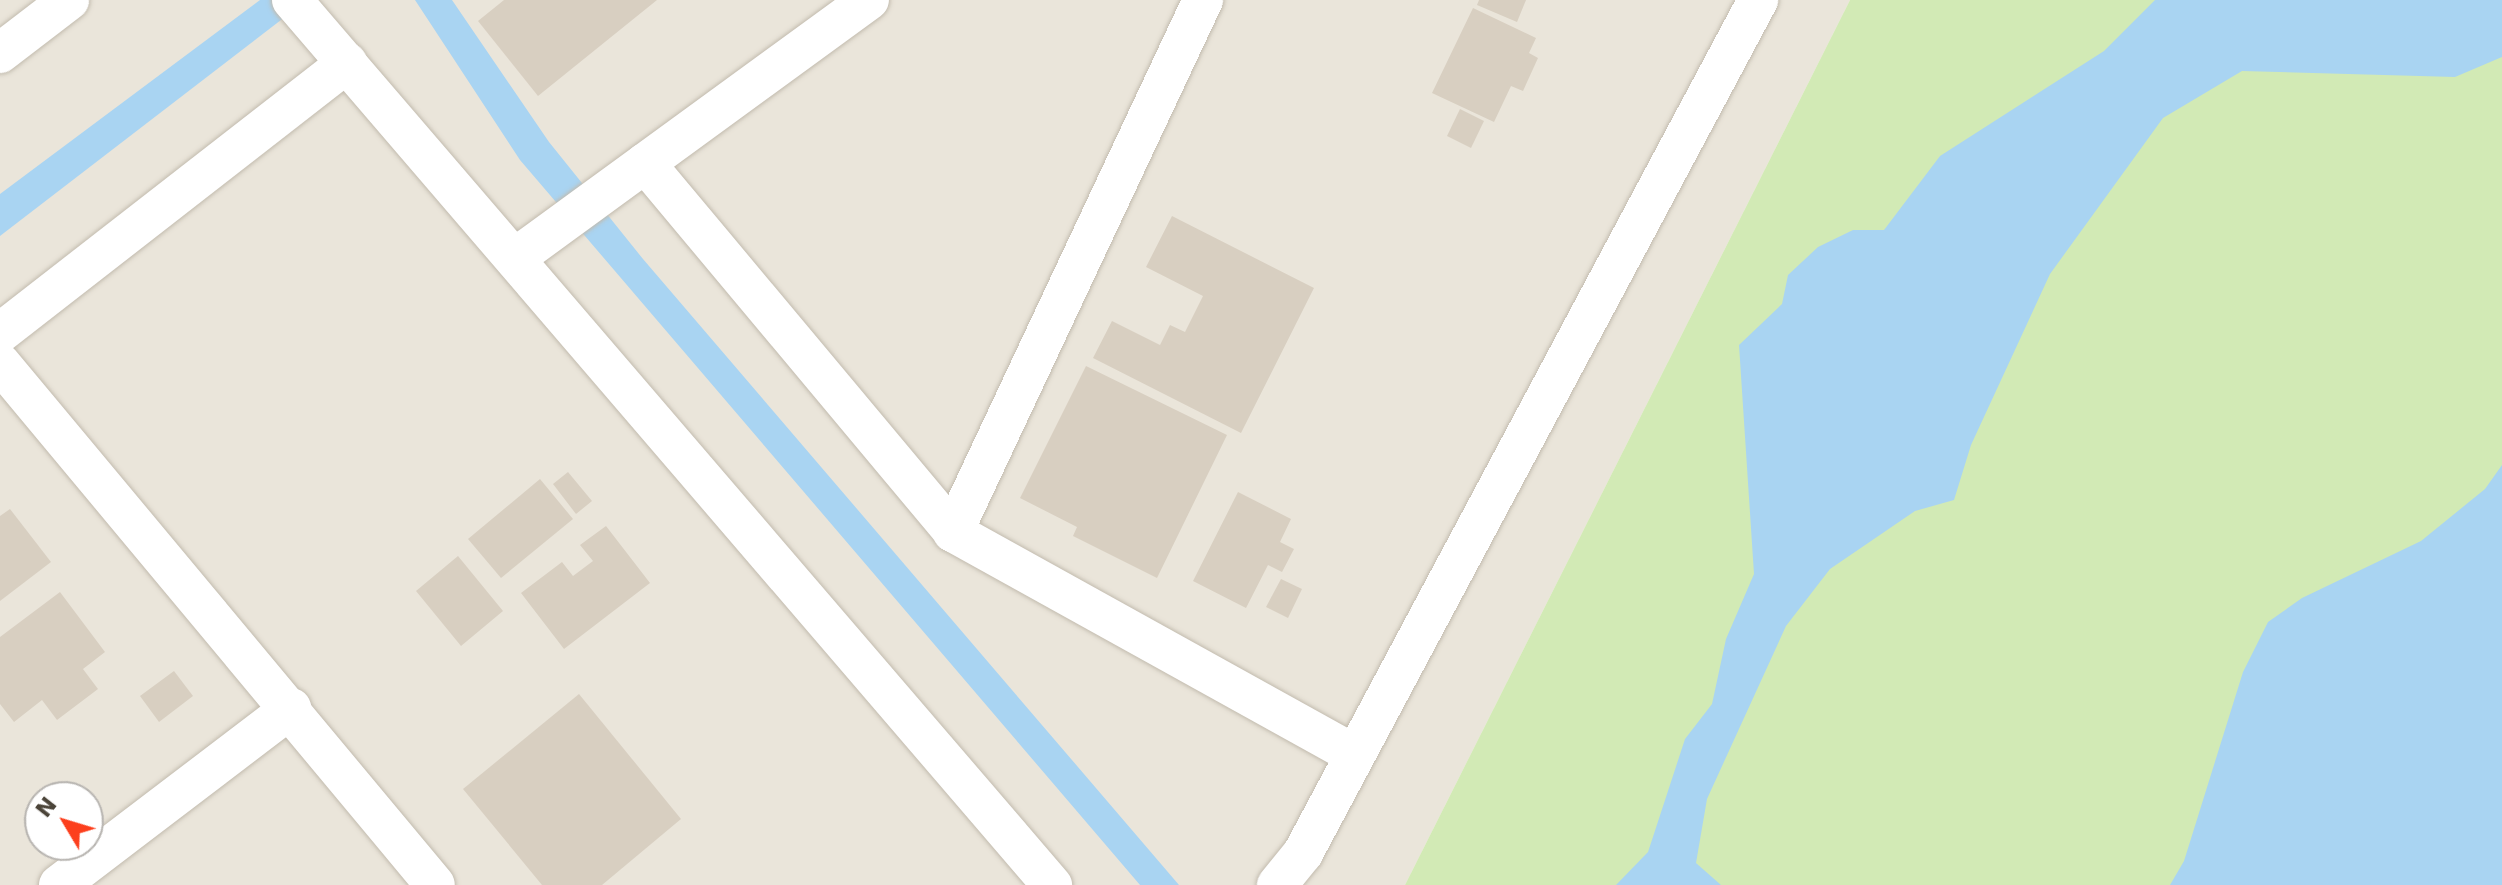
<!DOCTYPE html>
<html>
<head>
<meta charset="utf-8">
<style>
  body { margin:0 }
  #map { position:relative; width:2502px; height:885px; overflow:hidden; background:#f6f3ec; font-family:"DejaVu Sans",sans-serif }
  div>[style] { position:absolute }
  .residential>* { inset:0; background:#eae5da }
  .green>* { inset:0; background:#d2eab5 }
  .water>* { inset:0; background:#a9d4f2 }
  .building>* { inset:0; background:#d8cfc1 }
  .roads { filter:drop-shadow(0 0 2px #c2bbae) drop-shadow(0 0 2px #c2bbae) }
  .minor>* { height:40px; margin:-20px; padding:0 20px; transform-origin:20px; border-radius:20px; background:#fff }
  span { translate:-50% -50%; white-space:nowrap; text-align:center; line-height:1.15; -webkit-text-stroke:6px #fff; paint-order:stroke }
  .north { position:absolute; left:24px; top:781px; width:80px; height:80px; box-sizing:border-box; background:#fff; border:2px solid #b7b4b0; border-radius:50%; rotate:308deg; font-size:22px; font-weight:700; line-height:32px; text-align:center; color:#4b4439 }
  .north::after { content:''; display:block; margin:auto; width:28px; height:36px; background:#fc3f1d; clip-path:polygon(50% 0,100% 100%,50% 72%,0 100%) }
</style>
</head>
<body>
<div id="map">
  <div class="residential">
    <div style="clip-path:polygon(evenodd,0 0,1850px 0,1405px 885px,0 885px,0 0,40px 797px,88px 797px,88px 845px,40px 845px,40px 797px)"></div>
  </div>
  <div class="green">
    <div style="clip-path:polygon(1850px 0,2502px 0,2502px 885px,1405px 885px)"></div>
  </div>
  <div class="water">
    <div style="clip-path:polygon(260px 0,307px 0,0 236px,0 194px)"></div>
    <div style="clip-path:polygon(415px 0,452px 0,549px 142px,643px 259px,1179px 885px,1140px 885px,520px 160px)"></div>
    <div style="clip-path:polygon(2155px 0,2502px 0,2502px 57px,2455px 77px,2242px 71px,2163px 118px,2050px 274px,1971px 445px,1954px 500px,1915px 511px,1830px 569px,1786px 626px,1707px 799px,1696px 863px,1721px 885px,1616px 885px,1648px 852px,1685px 739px,1712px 704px,1726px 639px,1754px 574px,1739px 345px,1782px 304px,1788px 275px,1818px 247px,1853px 230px,1884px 230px,1940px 156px,2104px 51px)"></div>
    <div style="clip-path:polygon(2502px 465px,2502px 885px,2170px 885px,2184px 861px,2243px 672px,2268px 622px,2302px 598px,2421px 541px,2485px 489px)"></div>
  </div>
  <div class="building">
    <div style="clip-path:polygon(504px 0,657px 0,538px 96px,478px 21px)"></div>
    <div style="clip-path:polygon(1479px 0,1526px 0,1517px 22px,1477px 5px)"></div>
    <div style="clip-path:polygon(1473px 8px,1536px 38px,1529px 53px,1538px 58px,1523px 91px,1511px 86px,1494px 122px,1432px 93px)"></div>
    <div style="clip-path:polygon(1460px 109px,1484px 121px,1471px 148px,1447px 136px)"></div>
    <div style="clip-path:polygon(1172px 216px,1314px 288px,1241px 433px,1093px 358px,1112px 321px,1160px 345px,1170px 325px,1185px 332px,1203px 296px,1146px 267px)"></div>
    <div style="clip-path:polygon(1086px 366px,1227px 435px,1157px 578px,1073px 536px,1077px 527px,1020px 498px)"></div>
    <div style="clip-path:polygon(568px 472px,592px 501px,576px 514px,553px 484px)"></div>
    <div style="clip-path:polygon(540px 479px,573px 519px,501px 578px,468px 539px)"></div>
    <div style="clip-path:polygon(1238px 492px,1291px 519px,1280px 542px,1294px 549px,1282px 572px,1268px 565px,1246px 608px,1193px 581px)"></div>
    <div style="clip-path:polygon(10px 509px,51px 562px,0 601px,0 516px)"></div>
    <div style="clip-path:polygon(606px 526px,650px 583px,564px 649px,521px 593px,562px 562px,573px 576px,593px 561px,580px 545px)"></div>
    <div style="clip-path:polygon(458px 556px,503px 611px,461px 646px,416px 591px)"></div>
    <div style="clip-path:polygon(1281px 579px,1302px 589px,1288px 618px,1266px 607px)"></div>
    <div style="clip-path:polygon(60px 592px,105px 652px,83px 669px,98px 689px,57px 720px,42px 700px,14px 722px,0 704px,0 637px)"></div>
    <div style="clip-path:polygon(174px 671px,193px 696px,159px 722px,140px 696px)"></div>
    <div style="clip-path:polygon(579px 694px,681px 819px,602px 885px,542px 885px,463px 789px)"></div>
  </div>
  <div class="roads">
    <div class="minor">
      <div style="left:292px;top:0;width:1167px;rotate:49.35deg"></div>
      <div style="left:0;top:53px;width:87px;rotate:-37.5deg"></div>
      <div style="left:645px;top:163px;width:481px;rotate:50.1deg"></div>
      <div style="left:953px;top:532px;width:457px;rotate:29deg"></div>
      <div style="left:515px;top:258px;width:438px;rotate:-36.1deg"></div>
      <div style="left:0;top:333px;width:440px;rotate:-37.9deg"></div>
      <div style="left:0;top:363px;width:679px;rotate:50.19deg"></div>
      <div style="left:953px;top:532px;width:588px;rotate:-64.83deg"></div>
      <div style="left:59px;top:885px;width:292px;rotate:-37.3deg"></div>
      <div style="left:1277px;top:885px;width:41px;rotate:-50.9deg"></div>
      <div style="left:1303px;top:853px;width:967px;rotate:-61.92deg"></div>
    </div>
  </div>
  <div class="north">N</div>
</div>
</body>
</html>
